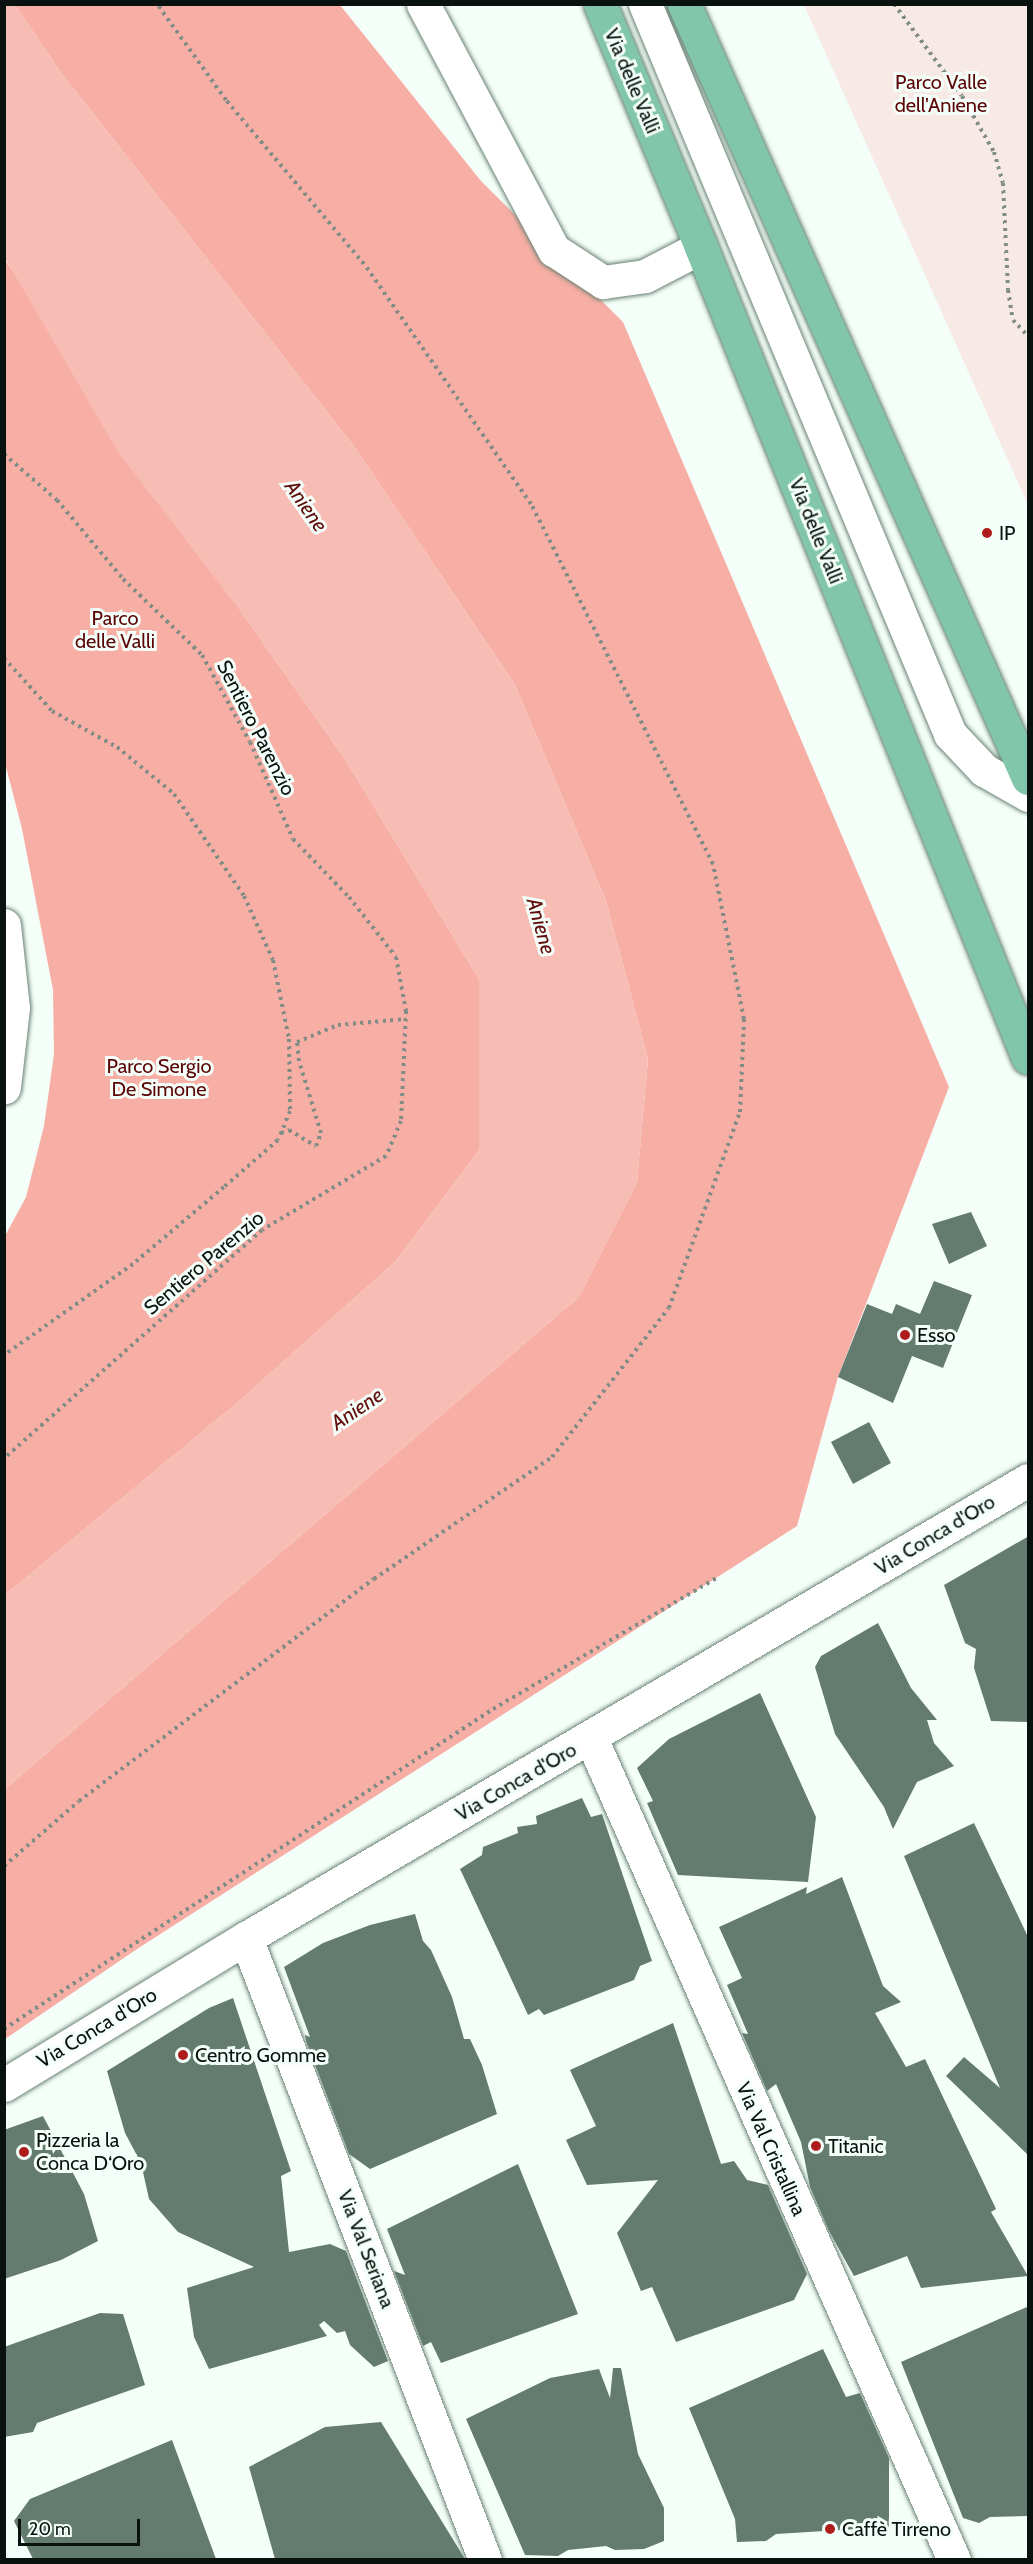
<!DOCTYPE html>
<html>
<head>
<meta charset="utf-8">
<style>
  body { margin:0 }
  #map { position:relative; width:1033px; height:2564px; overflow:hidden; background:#f4fff9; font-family:Cabin,sans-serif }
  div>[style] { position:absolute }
  .green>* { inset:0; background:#f7e9e6 }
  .forest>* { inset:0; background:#f7aea4 }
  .water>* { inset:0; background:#f7bcb4 }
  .building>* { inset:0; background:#647b6f }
  .path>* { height:4px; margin-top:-2px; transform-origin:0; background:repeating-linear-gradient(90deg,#828c87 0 3px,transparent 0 7.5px) }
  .roads { filter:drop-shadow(0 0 2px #6a8275) drop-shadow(0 0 2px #6a8275) }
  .minor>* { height:33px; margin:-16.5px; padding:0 16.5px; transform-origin:16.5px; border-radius:16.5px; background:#fff }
  .major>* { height:33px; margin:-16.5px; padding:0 16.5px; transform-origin:16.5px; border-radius:16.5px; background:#81c5aa }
  .dots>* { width:16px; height:16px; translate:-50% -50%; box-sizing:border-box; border:3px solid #f4fff9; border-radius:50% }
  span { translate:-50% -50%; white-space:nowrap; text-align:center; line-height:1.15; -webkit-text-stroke:6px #f4fff9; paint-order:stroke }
  .street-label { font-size:20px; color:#09120e }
  .park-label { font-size:20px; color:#5b0405 }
  .poi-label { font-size:20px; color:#09120e }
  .left { translate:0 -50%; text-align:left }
  .water-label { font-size:21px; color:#610d0b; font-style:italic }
  .frame { position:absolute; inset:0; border:6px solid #09120e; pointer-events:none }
  .scale { position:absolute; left:18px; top:2519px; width:122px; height:27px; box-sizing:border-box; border:3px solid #09120e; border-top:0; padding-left:8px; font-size:18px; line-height:21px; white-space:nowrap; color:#09120e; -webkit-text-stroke:4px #f4fff9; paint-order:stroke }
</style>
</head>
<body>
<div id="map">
  <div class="green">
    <div style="clip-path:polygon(804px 5px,1028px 5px,1028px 505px)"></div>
  </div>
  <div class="forest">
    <div style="clip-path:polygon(15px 5px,340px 5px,481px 181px,623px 322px,949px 1087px,838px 1377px,797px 1526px,137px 1949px,5px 2039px,5px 1789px,579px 1297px,637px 1182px,648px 1059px,606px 901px,515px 685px,356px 449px,59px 70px)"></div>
    <div style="clip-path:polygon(4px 258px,242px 613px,345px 759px,479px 979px,479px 1150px,395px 1262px,237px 1403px,5px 1595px,5px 1236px,26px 1197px,44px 1126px,54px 1054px,53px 990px,22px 829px,5px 763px)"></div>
  </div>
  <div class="water">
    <div style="clip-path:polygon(15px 5px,59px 70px,356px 449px,515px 685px,606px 901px,648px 1059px,637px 1182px,579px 1297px,5px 1789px,5px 1595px,237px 1403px,395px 1262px,479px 1150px,479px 979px,345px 759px,242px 613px,118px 452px,5px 258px,4px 5px)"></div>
  </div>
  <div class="building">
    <div style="clip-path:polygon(971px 1212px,987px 1246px,949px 1264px,932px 1224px)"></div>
    <div style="clip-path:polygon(934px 1281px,972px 1295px,943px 1368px,912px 1356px,893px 1403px,838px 1377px,867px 1304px,892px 1314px,896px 1304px,920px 1314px)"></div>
    <div style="clip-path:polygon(869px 1422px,891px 1463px,853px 1484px,831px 1442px)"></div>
    <div style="clip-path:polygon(1029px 1536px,1029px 1722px,991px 1721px,974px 1668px,976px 1649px,965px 1643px,944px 1585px)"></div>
    <div style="clip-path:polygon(878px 1623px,911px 1688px,937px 1720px,927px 1720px,934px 1743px,954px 1766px,917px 1782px,893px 1829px,884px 1807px,835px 1734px,815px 1667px,821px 1656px)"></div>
    <div style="clip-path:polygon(760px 1693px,816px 1817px,808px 1882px,678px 1875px,647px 1803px,653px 1801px,637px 1768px,669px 1739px)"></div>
    <div style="clip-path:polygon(582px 1798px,591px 1817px,602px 1814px,652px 1961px,640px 1966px,634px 1980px,544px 2015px,539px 2009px,528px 2015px,460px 1869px,482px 1855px,483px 1847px,518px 1833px,517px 1827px,537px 1824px,536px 1816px)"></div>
    <div style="clip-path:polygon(974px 1823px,1029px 1939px,1028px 2155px,946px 2076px,964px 2057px,1000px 2088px,904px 1856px)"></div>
    <div style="clip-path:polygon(842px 1877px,883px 1986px,901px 2002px,875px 2013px,906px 2067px,925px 2059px,996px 2209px,991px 2212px,1028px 2276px,921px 2288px,907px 2256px,854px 2276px,829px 2231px,810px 2187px,801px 2142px,776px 2084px,767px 2091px,742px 2033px,748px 2034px,727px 1985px,742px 1978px,719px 1927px,807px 1887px,806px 1894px)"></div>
    <div style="clip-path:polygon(415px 1914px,423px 1941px,431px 1950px,452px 1997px,464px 2039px,470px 2039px,482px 2065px,497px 2114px,370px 2169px,349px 2154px,306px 2041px,305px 2035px,310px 2037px,284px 1967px,323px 1943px,370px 1925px)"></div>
    <div style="clip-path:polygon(233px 1998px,291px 2171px,281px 2176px,289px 2252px,330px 2244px,346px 2251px,388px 2361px,374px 2367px,350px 2345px,345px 2331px,337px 2333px,324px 2321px,319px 2325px,327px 2336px,209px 2369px,194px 2337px,187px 2288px,254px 2267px,178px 2232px,149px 2199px,141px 2163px,125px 2133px,107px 2071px,209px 2008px)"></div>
    <div style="clip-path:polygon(673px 2023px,721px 2164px,734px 2161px,747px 2180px,768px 2185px,807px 2274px,794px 2300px,676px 2342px,652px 2287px,641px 2291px,617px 2233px,658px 2180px,587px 2185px,566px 2140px,596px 2126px,570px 2070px)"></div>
    <div style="clip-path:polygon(43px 2116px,84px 2194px,98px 2241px,61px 2260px,4px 2279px,4px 2130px)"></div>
    <div style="clip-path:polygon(518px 2164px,578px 2314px,441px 2363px,431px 2342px,423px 2346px,394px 2271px,405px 2275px,387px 2229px)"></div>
    <div style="clip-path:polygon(1029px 2306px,1029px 2516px,990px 2517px,979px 2523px,963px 2518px,901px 2362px)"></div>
    <div style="clip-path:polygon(100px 2313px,123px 2314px,145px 2385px,37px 2423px,33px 2432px,4px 2437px,4px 2347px)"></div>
    <div style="clip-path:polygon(823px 2349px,846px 2397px,860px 2393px,889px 2458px,889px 2527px,776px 2534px,766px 2541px,737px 2542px,735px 2519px,689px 2408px)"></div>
    <div style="clip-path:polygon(613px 2368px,621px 2368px,638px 2454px,664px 2508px,664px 2541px,644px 2549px,615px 2550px,606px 2546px,568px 2550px,558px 2556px,525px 2555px,466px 2419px,550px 2378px,599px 2369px,610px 2398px)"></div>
    <div style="clip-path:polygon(381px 2422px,465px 2559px,275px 2559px,249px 2467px,325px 2427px)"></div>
    <div style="clip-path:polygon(172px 2440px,216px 2559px,33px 2559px,14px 2521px,30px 2499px)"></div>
  </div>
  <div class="path">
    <div style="left:894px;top:4px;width:114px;rotate:53.5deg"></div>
    <div style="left:962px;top:96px;width:64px;rotate:60.3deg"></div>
    <div style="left:994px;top:152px;width:32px;rotate:74deg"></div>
    <div style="left:1003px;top:183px;width:107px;rotate:87.3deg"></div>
    <div style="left:1008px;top:290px;width:30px;rotate:81deg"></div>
    <div style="left:1013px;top:320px;width:22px;rotate:47deg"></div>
    <div style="left:4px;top:454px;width:70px;rotate:41deg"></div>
    <div style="left:57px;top:500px;width:103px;rotate:50.1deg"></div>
    <div style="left:123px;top:579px;width:110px;rotate:43.9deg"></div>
    <div style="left:202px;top:655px;width:99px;rotate:61.1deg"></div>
    <div style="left:250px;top:742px;width:106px;rotate:66.1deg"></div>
    <div style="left:293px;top:839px;width:81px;rotate:46deg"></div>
    <div style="left:349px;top:897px;width:76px;rotate:51.9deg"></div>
    <div style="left:396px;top:957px;width:55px;rotate:79.5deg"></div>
    <div style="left:406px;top:1011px;width:110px;rotate:92.6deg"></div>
    <div style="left:401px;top:1121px;width:38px;rotate:113deg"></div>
    <div style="left:386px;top:1156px;width:144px;rotate:149.2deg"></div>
    <div style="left:262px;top:1230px;width:344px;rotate:138.5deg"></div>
    <div style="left:4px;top:658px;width:72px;rotate:47.8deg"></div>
    <div style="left:52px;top:711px;width:74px;rotate:29deg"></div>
    <div style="left:117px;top:747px;width:74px;rotate:39.5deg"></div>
    <div style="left:174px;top:794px;width:124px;rotate:55.5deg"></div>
    <div style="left:244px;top:896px;width:70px;rotate:65.6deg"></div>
    <div style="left:273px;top:960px;width:81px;rotate:78.6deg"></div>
    <div style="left:289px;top:1039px;width:72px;rotate:89.2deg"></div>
    <div style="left:290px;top:1111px;width:31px;rotate:112deg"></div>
    <div style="left:278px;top:1140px;width:72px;rotate:139deg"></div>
    <div style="left:224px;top:1187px;width:119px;rotate:139.8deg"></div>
    <div style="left:133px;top:1264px;width:158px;rotate:144.8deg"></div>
    <div style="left:281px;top:1133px;width:9px;rotate:-21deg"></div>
    <div style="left:289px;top:1130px;width:31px;rotate:31deg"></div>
    <div style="left:316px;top:1146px;width:14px;rotate:-69deg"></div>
    <div style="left:321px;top:1133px;width:75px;rotate:-107deg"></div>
    <div style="left:299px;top:1061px;width:19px;rotate:-96deg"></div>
    <div style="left:297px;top:1042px;width:44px;rotate:-22.5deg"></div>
    <div style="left:338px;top:1025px;width:68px;rotate:-5deg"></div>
    <div style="left:4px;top:1866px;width:99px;rotate:-40.9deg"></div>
    <div style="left:79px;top:1801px;width:369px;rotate:-37deg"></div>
    <div style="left:374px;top:1579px;width:216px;rotate:-34.4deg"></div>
    <div style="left:552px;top:1457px;width:189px;rotate:-51.9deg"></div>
    <div style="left:669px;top:1308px;width:208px;rotate:-70.1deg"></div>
    <div style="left:740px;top:1112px;width:93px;rotate:-87.5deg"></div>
    <div style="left:744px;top:1019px;width:158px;rotate:-101.3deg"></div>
    <div style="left:713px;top:864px;width:403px;rotate:-116.8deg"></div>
    <div style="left:531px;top:504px;width:292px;rotate:-124.8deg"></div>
    <div style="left:364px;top:264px;width:214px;rotate:-130.1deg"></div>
    <div style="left:226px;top:100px;width:118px;rotate:-125.7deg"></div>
    <div style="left:4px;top:2029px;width:584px;rotate:-33.2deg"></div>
    <div style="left:493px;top:1709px;width:261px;rotate:-30.4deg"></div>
  </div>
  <div class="roads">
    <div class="minor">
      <div style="left:423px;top:4px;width:279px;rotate:62deg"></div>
      <div style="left:554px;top:250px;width:59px;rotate:33.1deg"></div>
      <div style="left:603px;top:282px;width:42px;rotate:-8.1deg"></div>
      <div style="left:645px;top:276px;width:63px;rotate:-27.4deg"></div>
      <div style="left:645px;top:4px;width:791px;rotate:67.32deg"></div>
      <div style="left:950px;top:734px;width:50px;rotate:46.6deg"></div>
      <div style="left:984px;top:770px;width:51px;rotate:29.6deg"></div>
      <div style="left:4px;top:925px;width:83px;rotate:83.8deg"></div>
      <div style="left:13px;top:1008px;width:80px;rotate:96.5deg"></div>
      <div style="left:591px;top:1738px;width:899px;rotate:66.17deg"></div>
      <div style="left:246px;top:1938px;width:666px;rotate:68.98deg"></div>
      <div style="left:4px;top:2085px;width:283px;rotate:-31.3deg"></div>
      <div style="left:246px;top:1938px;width:906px;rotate:-30.36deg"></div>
    </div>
    <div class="major">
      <div style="left:600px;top:4px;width:263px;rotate:67.4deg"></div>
      <div style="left:701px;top:247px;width:874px;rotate:68.04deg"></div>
      <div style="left:684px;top:4px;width:847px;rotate:66.04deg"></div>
    </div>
  </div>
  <div class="dots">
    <div style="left:987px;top:533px;background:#ae1d1b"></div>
    <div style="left:905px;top:1335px;background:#ae1d1b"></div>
    <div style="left:183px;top:2055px;background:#ae1d1b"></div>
    <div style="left:816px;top:2146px;background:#ae1d1b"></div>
    <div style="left:24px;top:2152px;background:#ae1d1b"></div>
    <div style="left:830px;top:2529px;background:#ae1d1b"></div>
  </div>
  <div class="street-label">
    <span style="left:632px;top:81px;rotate:67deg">Via delle Valli</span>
    <span style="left:816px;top:531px;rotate:68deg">Via delle Valli</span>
    <span style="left:256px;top:728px;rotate:63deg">Sentiero Parenzio</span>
    <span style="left:204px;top:1263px;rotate:-40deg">Sentiero Parenzio</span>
    <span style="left:935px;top:1535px;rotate:-31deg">Via Conca d'Oro</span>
    <span style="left:516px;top:1782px;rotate:-30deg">Via Conca d'Oro</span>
    <span style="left:97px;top:2028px;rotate:-31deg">Via Conca d'Oro</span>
    <span style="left:771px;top:2149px;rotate:66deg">Via Val Cristallina</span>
    <span style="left:366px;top:2249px;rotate:69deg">Via Val Seriana</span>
  </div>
  <div class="park-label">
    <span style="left:941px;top:94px">Parco Valle<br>dell'Aniene</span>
    <span style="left:115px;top:630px">Parco<br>delle Valli</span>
    <span style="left:159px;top:1078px">Parco Sergio<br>De Simone</span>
  </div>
  <div class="poi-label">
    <span class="left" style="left:999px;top:533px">IP</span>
    <span class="left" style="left:917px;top:1335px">Esso</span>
    <span class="left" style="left:195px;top:2055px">Centro Gomme</span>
    <span class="left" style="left:36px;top:2152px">Pizzeria la<br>Conca D‘Oro</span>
    <span class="left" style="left:828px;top:2146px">Titanic</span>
    <span class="left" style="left:842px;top:2529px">Caffè Tirreno</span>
  </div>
  <div class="water-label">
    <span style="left:306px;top:506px;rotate:55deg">Aniene</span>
    <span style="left:541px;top:926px;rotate:74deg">Aniene</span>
    <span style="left:357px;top:1409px;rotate:-34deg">Aniene</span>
  </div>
  <div class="frame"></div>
  <div class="scale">20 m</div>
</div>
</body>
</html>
